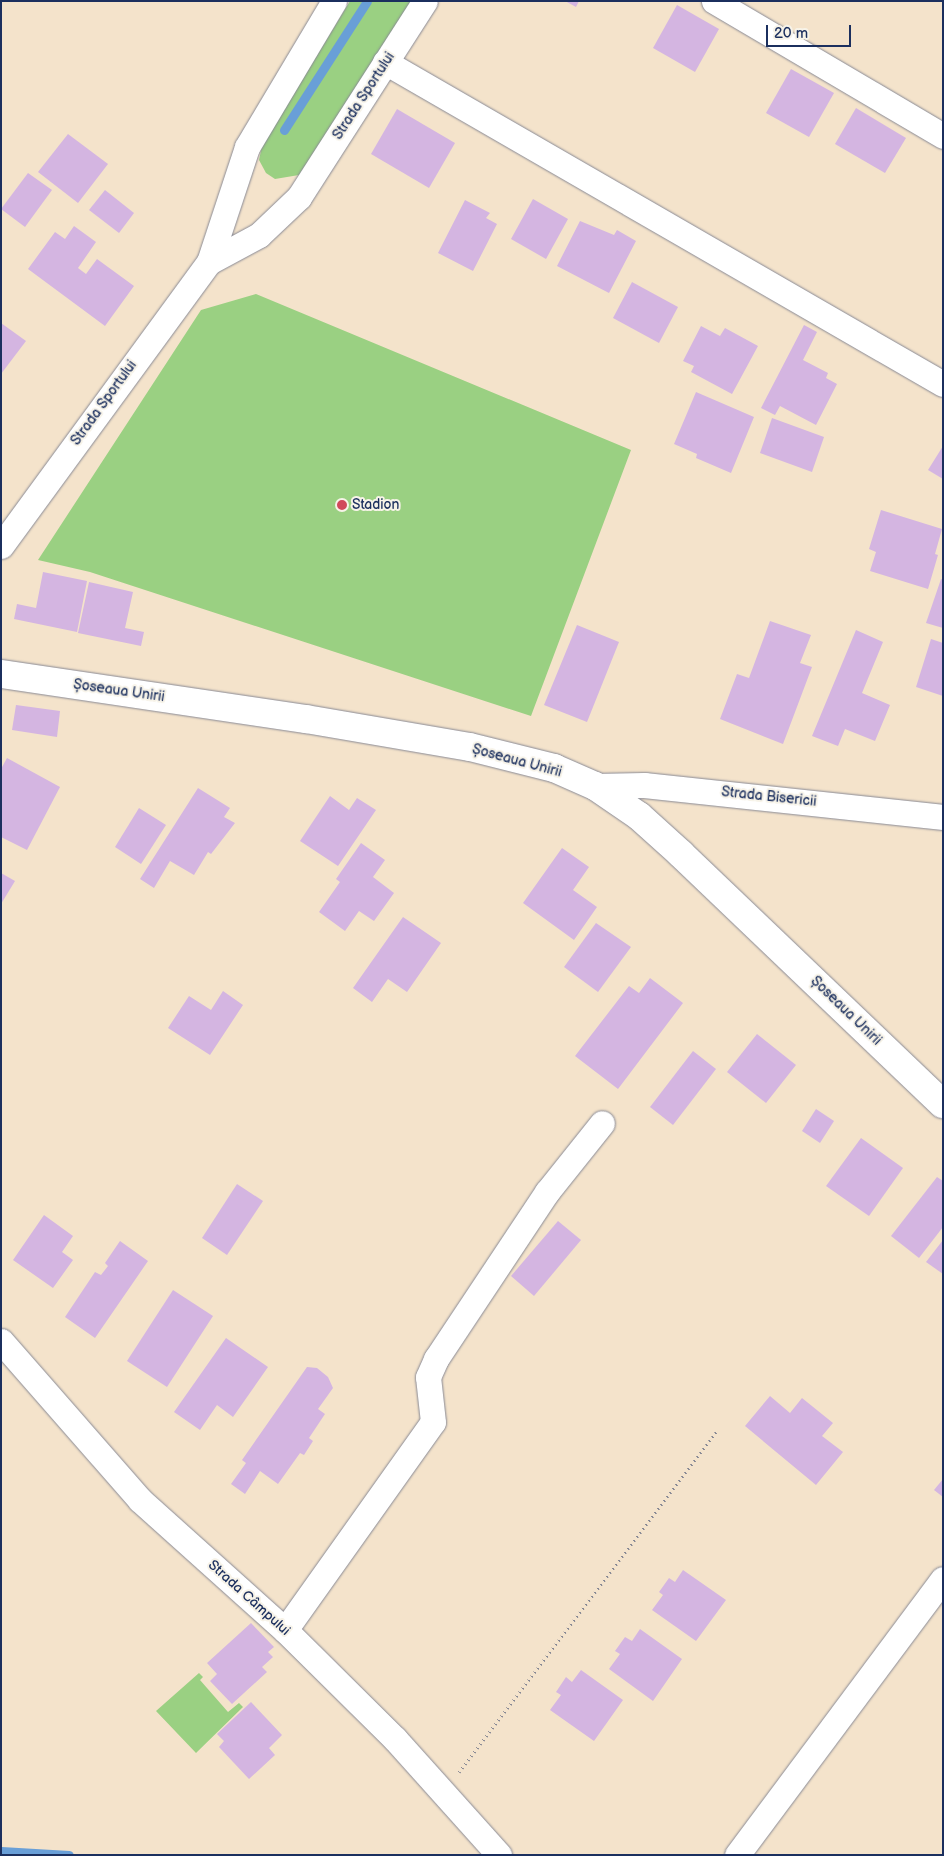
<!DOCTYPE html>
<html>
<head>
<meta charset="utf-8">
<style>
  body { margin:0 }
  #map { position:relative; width:944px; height:1856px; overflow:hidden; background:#f4e3cb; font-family:"Balsamiq Sans",sans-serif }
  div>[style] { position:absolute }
  .green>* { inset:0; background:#9ad082 }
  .stream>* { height:9px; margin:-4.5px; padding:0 4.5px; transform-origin:4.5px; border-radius:4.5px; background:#699fd7 }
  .building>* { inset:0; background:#d4b5e1 }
  .path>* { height:3px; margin-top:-1.5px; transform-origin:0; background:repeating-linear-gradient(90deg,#888994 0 1px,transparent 0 5px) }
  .roads { filter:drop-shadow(0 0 1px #888994) drop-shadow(0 0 1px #888994) }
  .minor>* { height:25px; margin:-12.5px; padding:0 12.5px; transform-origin:12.5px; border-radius:12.5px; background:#fff }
  .secondary>* { height:28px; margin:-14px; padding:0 14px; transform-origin:14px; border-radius:14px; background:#fff }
  .dots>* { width:14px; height:14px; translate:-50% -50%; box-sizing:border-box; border:2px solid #f7f3e8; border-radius:50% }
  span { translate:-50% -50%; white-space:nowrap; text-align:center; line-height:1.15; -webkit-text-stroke:4px #f7f3e8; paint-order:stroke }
  .street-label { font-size:14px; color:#1b2f5e }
  .poi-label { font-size:14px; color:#1b2f5e }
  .left { translate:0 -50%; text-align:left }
  .frame { position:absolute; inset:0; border:2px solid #1b2f5e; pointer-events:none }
  .scale { position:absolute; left:766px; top:25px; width:85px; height:22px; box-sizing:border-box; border:2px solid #1b2f5e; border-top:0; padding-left:6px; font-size:15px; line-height:18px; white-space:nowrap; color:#1b2f5e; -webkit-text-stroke:4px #f7f3e8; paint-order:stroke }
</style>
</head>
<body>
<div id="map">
  <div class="green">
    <div style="clip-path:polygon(350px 1px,412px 1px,299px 175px,275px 179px,266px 173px,259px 160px,262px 146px)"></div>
    <div style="clip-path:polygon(256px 294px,631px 450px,531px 716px,90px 572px,38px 560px,201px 310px)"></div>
    <div style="clip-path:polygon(199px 1673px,203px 1677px,200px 1680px,228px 1712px,239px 1703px,243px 1707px,196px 1753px,156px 1711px)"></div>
  </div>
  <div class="stream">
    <div style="left:284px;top:130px;width:153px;rotate:-57.2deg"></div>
    <div style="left:1px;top:1851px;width:68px;rotate:3.4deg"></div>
  </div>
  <div class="building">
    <div style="clip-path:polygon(565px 1px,579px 1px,576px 7px)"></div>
    <div style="clip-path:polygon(677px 5px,719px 29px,695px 72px,653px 48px)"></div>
    <div style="clip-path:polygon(791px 69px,834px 93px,809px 137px,766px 113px)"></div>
    <div style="clip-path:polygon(856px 108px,906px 138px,885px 173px,835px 144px)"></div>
    <div style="clip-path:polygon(397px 109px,455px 143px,429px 188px,371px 154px)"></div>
    <div style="clip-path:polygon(68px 134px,108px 164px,78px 203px,38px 172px)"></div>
    <div style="clip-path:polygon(28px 173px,52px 190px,25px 227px,1px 209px)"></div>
    <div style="clip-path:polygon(105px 190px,134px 213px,119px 233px,89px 210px)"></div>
    <div style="clip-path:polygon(533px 199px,568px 219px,546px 259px,511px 239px)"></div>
    <div style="clip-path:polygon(465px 200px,490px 213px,486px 218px,497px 224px,473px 271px,438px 253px)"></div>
    <div style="clip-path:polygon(580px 221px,614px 235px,617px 230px,636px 241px,609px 293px,557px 266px)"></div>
    <div style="clip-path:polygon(74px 226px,96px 242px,78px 268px,86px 274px,97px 259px,134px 286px,105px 326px,28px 269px,55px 232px,65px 239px)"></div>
    <div style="clip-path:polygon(632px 282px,678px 307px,659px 343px,613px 318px)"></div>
    <div style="clip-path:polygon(1px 323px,26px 341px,1px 374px)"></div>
    <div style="clip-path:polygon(804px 325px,817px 332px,803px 360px,828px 373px,826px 378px,837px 384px,816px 425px,780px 406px,775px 415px,761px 408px)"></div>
    <div style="clip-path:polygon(701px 326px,720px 336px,725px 328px,758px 346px,732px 394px,691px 372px,694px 366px,683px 361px)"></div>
    <div style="clip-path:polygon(696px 392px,754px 417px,731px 473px,696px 458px,697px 454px,674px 444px)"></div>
    <div style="clip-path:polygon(772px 418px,824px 437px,812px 472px,760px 453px)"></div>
    <div style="clip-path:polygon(943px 446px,943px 479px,928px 470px)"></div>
    <div style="clip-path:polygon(881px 510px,942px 529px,935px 554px,938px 555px,928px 589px,870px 571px,876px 552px,869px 549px)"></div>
    <div style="clip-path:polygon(43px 572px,87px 581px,77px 632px,14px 619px,17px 604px,36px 608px)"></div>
    <div style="clip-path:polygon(941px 579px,943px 580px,943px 628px,926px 623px)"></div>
    <div style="clip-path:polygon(89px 582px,133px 592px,125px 628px,144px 632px,141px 646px,78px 633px)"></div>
    <div style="clip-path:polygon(770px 621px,811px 635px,800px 663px,812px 667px,783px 744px,720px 719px,737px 674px,749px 678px)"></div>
    <div style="clip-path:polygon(577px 625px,619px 642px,587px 722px,544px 705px)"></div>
    <div style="clip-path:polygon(856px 630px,883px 642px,862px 693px,890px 705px,875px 741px,845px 729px,838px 746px,812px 736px)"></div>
    <div style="clip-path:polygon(931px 639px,943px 643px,943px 696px,916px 687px)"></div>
    <div style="clip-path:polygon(16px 705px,60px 711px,57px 737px,12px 730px)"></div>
    <div style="clip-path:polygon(7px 758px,60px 787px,27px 850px,1px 837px,1px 769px)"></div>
    <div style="clip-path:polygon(198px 788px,230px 808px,224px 817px,235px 823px,211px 854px,208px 852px,194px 875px,170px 861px,154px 888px,140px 879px)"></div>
    <div style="clip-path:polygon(330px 796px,349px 810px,357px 798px,376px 810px,338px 866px,300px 841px)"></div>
    <div style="clip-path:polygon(139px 808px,166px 825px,141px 864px,115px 847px)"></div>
    <div style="clip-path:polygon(361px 843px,385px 860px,373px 877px,394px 893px,374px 921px,359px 911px,345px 931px,319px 912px,340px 882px,336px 879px)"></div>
    <div style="clip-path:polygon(562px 848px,589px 867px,573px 890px,597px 907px,574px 940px,523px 903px)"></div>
    <div style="clip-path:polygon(1px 873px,15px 881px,1px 904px)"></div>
    <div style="clip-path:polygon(403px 917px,441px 943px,407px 992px,388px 979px,372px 1002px,353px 988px)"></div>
    <div style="clip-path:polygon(596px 923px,631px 947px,598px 992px,564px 967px)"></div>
    <div style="clip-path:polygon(650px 978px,683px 1003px,618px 1089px,575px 1056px,629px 986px,639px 993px)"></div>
    <div style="clip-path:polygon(223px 991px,243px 1005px,210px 1055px,168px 1028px,189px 996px,211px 1010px)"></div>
    <div style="clip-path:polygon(757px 1034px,796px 1065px,766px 1103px,727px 1072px)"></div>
    <div style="clip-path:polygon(693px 1051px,716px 1069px,673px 1125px,650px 1107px)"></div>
    <div style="clip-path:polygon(816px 1109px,834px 1121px,820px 1143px,802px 1131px)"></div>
    <div style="clip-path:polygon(861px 1138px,903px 1168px,869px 1216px,826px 1186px)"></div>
    <div style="clip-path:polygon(937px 1177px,943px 1181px,943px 1227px,919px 1258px,891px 1236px)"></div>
    <div style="clip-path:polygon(237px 1184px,263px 1201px,227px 1255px,202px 1238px)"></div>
    <div style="clip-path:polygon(44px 1215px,73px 1236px,62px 1252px,73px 1260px,53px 1288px,13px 1260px)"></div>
    <div style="clip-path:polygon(558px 1221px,581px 1240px,534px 1296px,511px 1276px)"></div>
    <div style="clip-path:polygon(943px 1240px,943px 1274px,926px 1262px)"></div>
    <div style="clip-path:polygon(120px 1241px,148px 1261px,95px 1338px,65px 1317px,95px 1272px,101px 1275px,108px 1266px,105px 1263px)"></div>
    <div style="clip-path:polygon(173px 1290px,213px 1316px,167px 1387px,127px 1361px)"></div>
    <div style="clip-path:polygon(226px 1338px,268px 1367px,233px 1417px,217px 1405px,200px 1430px,174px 1412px)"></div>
    <div style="clip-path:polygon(307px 1367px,317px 1368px,328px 1377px,333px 1388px,318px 1409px,325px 1414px,309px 1438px,313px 1441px,304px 1455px,300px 1453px,278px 1484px,260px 1471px,245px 1494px,231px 1484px,246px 1463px,242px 1460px)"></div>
    <div style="clip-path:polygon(770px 1396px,790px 1413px,802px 1398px,833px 1423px,822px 1436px,843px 1452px,816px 1485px,745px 1426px)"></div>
    <div style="clip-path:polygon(943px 1479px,943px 1497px,934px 1490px)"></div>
    <div style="clip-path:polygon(683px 1570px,726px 1600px,696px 1641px,652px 1610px,663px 1595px,659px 1592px,669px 1578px,675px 1582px)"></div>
    <div style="clip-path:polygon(251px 1623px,274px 1647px,268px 1652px,273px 1657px,262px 1667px,267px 1672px,232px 1704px,210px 1681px,217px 1674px,207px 1663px)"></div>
    <div style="clip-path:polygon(640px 1629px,682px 1659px,653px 1701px,609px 1669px,620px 1654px,615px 1651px,625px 1637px,632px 1641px)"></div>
    <div style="clip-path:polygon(581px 1670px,623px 1700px,594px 1741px,550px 1710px,561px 1695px,556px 1692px,566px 1677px,572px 1682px)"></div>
    <div style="clip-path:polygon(251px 1702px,282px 1735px,269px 1748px,275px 1755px,249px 1779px,219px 1747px,224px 1741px,217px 1734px)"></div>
  </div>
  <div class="path">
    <div style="left:459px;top:1772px;width:429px;rotate:-52.9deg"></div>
  </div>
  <div class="roads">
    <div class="minor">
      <div style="left:714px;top:1px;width:266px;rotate:30.5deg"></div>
      <div style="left:385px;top:62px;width:644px;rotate:29.99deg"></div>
      <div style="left:209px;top:262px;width:57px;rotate:-28.4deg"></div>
      <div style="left:259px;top:235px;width:55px;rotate:-43.5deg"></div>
      <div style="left:299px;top:197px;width:233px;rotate:-57.3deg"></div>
      <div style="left:1px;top:546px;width:352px;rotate:-53.8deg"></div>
      <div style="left:209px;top:262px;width:121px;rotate:-71.7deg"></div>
      <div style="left:247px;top:147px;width:170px;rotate:-59.2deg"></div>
      <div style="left:595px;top:786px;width:49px;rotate:-1.2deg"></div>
      <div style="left:644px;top:785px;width:301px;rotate:6.1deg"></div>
      <div style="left:1px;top:1341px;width:211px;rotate:48.8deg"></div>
      <div style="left:140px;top:1500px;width:195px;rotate:41.9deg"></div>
      <div style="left:285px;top:1630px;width:155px;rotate:44.7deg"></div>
      <div style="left:395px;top:1739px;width:156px;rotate:48.1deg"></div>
      <div style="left:285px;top:1630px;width:255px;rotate:-54.6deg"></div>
      <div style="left:433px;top:1422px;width:45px;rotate:-96.3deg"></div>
      <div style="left:428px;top:1377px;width:20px;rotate:-66deg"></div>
      <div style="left:436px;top:1359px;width:201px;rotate:-56.4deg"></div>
      <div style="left:547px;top:1192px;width:88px;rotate:-51.4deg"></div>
      <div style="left:737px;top:1855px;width:344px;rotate:-53.3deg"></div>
    </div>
    <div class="secondary">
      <div style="left:1px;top:674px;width:308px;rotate:8.4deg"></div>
      <div style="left:306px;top:719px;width:166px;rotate:9.7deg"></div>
      <div style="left:470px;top:747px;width:87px;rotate:14deg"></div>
      <div style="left:554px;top:768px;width:45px;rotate:23.7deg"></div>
      <div style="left:595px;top:786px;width:53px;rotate:34.3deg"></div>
      <div style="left:639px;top:816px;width:57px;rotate:42.1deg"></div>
      <div style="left:681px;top:854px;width:362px;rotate:43.7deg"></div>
    </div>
  </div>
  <div class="dots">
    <div style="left:342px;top:505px;background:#d1495b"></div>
  </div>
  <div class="street-label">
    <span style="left:364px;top:96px;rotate:-57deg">Strada Sportului</span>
    <span style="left:104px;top:403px;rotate:-54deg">Strada Sportului</span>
    <span style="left:119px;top:691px;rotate:8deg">Șoseaua Unirii</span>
    <span style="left:517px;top:761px;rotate:15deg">Șoseaua Unirii</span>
    <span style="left:769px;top:797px;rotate:6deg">Strada Bisericii</span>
    <span style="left:846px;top:1011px;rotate:44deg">Șoseaua Unirii</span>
    <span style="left:249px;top:1598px;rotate:42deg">Strada Câmpului</span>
  </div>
  <div class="poi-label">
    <span class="left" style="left:352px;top:505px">Stadion</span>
  </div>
  <div class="frame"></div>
  <div class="scale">20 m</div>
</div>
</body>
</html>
